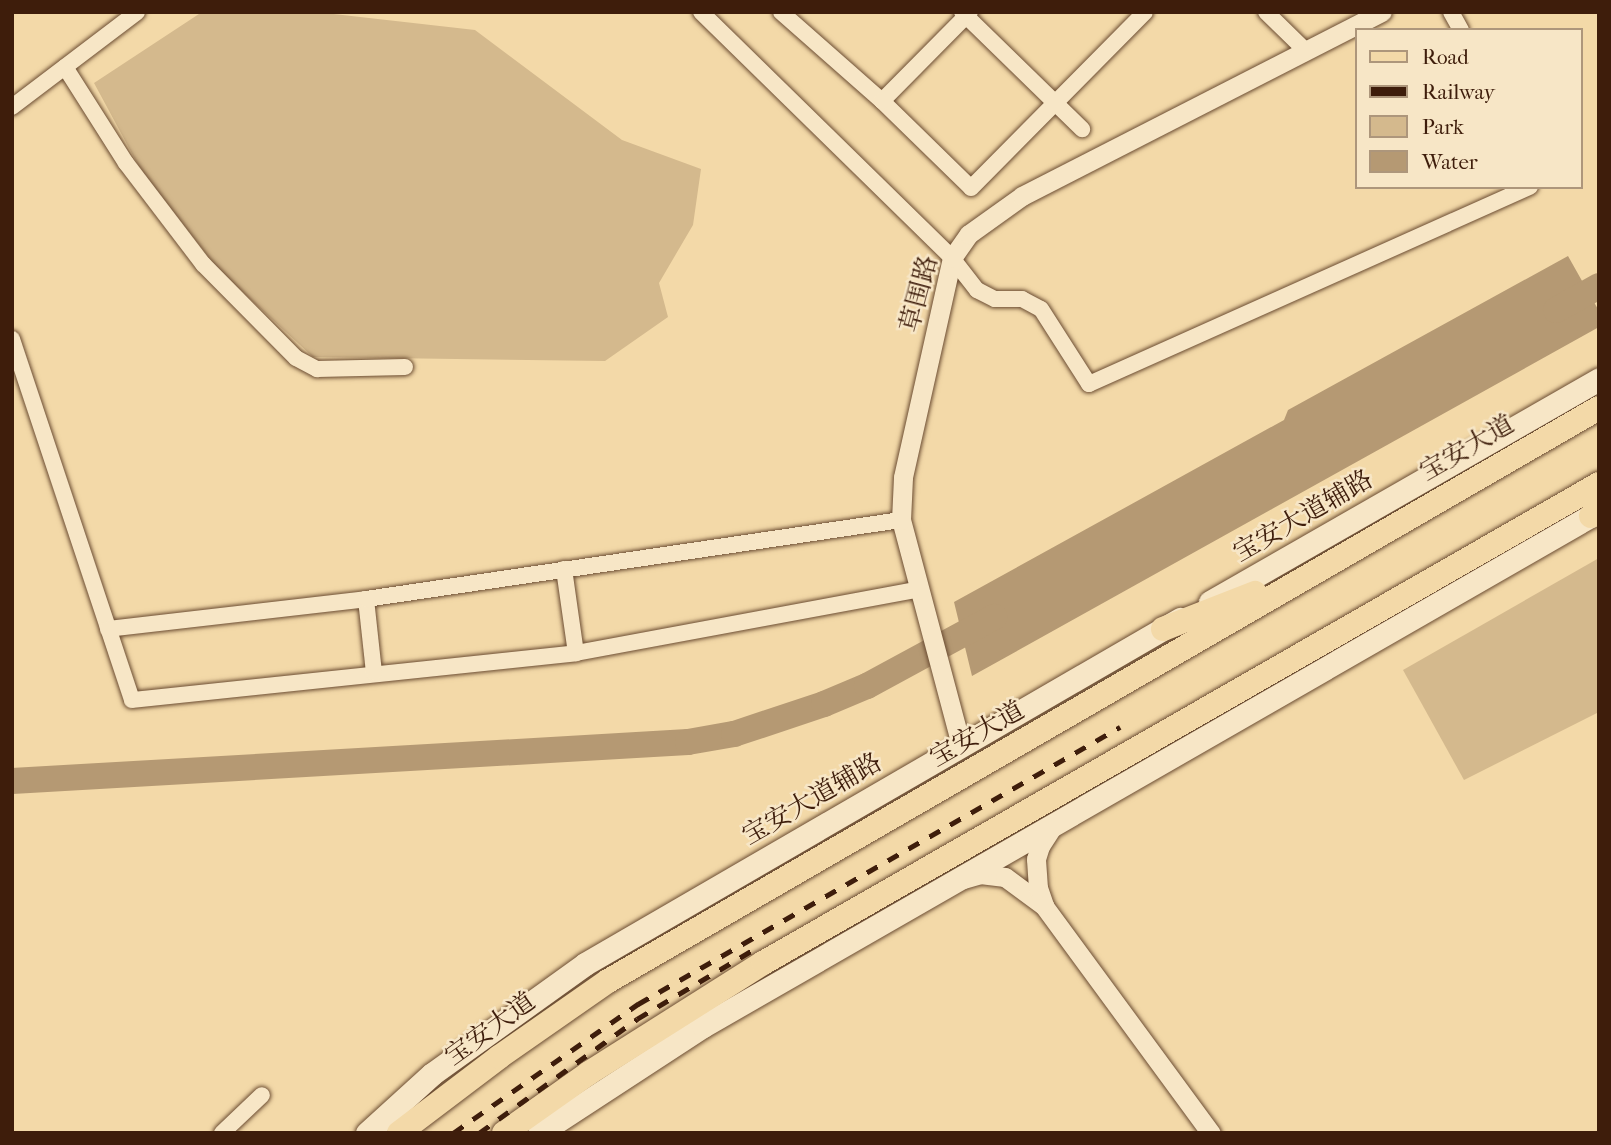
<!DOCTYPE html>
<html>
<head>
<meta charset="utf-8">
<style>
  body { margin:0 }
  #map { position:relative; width:1611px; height:1145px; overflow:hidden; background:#f3d9a8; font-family:"IM FELL French Canon","Noto Serif SC",serif }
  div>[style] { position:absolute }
  .green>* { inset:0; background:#d4b98d }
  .water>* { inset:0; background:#b59973 }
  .river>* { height:26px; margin:-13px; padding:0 13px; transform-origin:13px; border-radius:13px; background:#b59973 }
  .roads { filter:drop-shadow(0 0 2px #6b4c32) drop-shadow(0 0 2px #6b4c32) }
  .minor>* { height:16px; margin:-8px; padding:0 8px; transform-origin:8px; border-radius:8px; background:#f7e6c6 }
  .tertiary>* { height:19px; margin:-9.5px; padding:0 9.5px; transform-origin:9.5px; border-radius:9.5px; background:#f7e6c6 }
  .secondary>* { height:23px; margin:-11.5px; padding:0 11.5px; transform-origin:11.5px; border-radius:11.5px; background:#f7e6c6 }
  .primary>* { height:24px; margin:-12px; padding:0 12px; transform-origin:12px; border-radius:12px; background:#f3d9a8 }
  .rail>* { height:4.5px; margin-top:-2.25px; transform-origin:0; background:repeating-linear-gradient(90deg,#3e1d0b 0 12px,transparent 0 24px) }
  span { translate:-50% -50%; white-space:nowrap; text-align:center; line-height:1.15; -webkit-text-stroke:5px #f7e6c6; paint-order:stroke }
  .street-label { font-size:26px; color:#3e1d0b }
  .frame { position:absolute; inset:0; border:14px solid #3e1d0b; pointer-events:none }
  .legend { position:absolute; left:1355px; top:28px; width:228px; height:161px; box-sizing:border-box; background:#f7e6c6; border:2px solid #ad967b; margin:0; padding:9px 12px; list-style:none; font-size:21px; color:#3e1d0b }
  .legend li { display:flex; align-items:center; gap:14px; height:35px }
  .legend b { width:35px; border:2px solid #ad967b }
</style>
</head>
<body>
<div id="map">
  <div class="green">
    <div style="clip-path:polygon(202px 12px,316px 12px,475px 30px,622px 140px,701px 169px,693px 225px,659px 283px,668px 317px,605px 361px,313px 357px,219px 270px,142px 172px,94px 83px)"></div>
    <div style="clip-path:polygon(1599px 558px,1599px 712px,1464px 780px,1403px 670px)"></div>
  </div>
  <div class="water">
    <div style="clip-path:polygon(1568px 256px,1599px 311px,1599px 327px,972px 676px,954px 602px,1284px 420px,1288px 410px)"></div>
  </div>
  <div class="river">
    <div style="left:1556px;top:310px;width:49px;rotate:-29.2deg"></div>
    <div style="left:12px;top:781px;width:677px;rotate:-3.3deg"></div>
    <div style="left:688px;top:742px;width:47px;rotate:-9.9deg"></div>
    <div style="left:734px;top:734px;width:95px;rotate:-18.4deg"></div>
    <div style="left:824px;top:704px;width:47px;rotate:-22.7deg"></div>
    <div style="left:867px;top:686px;width:145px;rotate:-28.5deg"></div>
  </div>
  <div class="roads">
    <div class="minor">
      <div style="left:701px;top:12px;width:351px;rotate:44.4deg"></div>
      <div style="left:952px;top:258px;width:41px;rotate:52deg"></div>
      <div style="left:977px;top:290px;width:20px;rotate:27deg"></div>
      <div style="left:995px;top:299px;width:27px"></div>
      <div style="left:1022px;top:299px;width:21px;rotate:28deg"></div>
      <div style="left:1041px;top:309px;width:89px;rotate:57.4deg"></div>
      <div style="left:1089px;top:384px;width:483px;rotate:-24.1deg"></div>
      <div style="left:781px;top:12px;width:135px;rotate:41.4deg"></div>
      <div style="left:882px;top:101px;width:124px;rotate:44.3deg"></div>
      <div style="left:971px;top:188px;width:247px;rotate:-45.3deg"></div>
      <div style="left:962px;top:12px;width:168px;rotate:44.3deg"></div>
      <div style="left:1266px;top:12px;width:56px;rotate:44.3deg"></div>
      <div style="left:1451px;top:12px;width:21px;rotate:61deg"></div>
      <div style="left:65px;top:67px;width:114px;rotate:57.6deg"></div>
      <div style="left:126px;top:163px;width:127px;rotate:52.7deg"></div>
      <div style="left:203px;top:264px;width:132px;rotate:45.3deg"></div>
      <div style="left:296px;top:358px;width:24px;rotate:28deg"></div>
      <div style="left:317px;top:369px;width:88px;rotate:-1.3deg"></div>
      <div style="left:882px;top:101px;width:125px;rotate:-45.3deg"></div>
      <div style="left:12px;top:107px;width:157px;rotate:-37.2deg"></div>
      <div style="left:12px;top:339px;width:380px;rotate:71.6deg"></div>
      <div style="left:132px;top:700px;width:446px;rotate:-6deg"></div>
      <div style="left:576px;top:653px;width:350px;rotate:-10.5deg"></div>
      <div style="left:564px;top:569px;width:85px;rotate:81.9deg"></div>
      <div style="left:366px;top:599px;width:74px;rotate:83.8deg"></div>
      <div style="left:108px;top:629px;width:260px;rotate:-6.6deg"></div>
      <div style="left:366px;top:599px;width:541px;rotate:-8.4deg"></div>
      <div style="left:222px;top:1133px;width:55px;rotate:-43.5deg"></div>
    </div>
    <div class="tertiary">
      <div style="left:961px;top:745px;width:233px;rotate:-104.9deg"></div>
      <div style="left:901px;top:520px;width:43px;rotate:-87.3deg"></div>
      <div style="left:903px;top:477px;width:224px;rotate:-77.4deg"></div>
      <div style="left:952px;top:258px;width:29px;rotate:-55deg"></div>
      <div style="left:969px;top:234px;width:65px;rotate:-35.6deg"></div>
      <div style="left:1022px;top:196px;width:404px;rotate:-27.1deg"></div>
      <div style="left:963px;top:879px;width:18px;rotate:-16deg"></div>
      <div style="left:980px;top:874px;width:25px;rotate:7deg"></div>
      <div style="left:1005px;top:877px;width:49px;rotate:36.6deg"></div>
      <div style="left:1044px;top:906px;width:282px;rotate:53.7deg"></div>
      <div style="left:1044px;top:905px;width:18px;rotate:-109deg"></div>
      <div style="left:1038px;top:888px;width:29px;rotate:-94deg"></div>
      <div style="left:1036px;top:859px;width:14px;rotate:-73deg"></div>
      <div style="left:1040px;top:846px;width:24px;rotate:-57deg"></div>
    </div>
    <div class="secondary">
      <div style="left:1210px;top:602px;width:448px;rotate:-29.8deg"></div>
      <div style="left:367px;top:1133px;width:88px;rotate:-42.2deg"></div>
      <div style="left:432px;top:1074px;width:188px;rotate:-35.7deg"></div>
      <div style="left:585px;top:964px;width:688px;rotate:-30.11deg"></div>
      <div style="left:539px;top:1133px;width:196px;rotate:-33.1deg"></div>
      <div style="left:703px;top:1026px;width:1033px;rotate:-29.89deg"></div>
    </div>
    <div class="primary">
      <div style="left:1591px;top:516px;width:11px;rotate:-45deg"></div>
      <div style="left:1163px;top:629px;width:99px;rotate:-21.4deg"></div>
      <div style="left:399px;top:1133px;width:126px;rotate:-37.2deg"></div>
      <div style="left:499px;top:1057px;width:133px;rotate:-34.9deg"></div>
      <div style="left:608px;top:981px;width:1145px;rotate:-30.04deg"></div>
      <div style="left:504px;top:1133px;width:104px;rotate:-35.2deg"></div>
      <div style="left:589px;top:1073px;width:206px;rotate:-32.3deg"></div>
      <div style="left:763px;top:963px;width:964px;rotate:-29.81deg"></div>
    </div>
  </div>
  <div class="rail">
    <div style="left:453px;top:1133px;width:226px;rotate:-34.9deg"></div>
    <div style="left:638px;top:1004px;width:556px;rotate:-29.89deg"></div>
    <div style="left:479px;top:1133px;width:195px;rotate:-35.8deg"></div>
    <div style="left:637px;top:1019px;width:141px;rotate:-30.8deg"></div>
  </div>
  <div class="street-label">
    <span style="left:919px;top:294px;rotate:-75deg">草围路</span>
    <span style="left:1467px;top:448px;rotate:-30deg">宝安大道</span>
    <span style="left:1303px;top:516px;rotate:-30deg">宝安大道辅路</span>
    <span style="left:977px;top:734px;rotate:-30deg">宝安大道</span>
    <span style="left:812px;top:799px;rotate:-30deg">宝安大道辅路</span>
    <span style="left:490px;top:1029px;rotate:-36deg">宝安大道</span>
  </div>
  <div class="frame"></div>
  <ul class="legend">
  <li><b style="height:9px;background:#f3d9a8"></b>Road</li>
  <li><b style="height:9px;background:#3e1d0b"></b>Railway</li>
  <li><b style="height:19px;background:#d4b98d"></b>Park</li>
  <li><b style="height:19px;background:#b59973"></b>Water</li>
  </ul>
</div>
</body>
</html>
